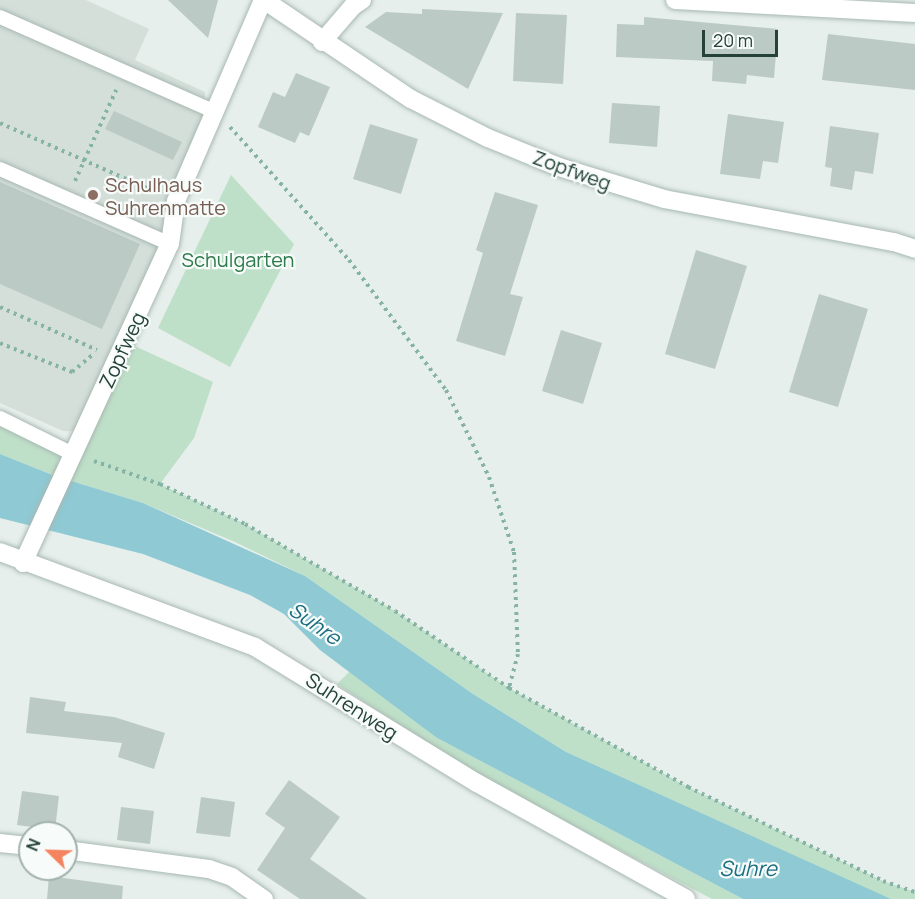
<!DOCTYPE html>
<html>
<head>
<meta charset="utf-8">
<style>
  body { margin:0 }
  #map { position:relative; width:915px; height:899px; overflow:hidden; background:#e6efeb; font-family:Manrope,sans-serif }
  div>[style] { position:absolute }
  .built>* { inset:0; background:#d4dfda }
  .green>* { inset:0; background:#bfe0c8 }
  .water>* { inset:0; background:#8ec9d4 }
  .building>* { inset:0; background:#bbcac4 }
  .path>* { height:4px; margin-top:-2px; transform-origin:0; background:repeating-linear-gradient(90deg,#86b3a5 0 3px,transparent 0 7.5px) }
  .roads { filter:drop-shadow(0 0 2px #a8b8b2) drop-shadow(0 0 2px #a8b8b2) }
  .lane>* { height:14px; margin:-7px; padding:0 7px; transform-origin:7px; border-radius:7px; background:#fff }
  .street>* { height:18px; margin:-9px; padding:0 9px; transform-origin:9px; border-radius:9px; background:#fff }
  .dots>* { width:16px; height:16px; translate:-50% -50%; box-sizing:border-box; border:3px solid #f7fbf9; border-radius:50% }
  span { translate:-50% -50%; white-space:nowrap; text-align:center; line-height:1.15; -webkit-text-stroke:4.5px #f7fbf9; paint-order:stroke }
  .street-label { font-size:20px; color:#24423a }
  .education-label { font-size:20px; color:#785e54 }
  .left { translate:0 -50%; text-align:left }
  .park-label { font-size:20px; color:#2d7a4b }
  .water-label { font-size:21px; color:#1c6f80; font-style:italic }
  .north { position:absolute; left:18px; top:821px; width:60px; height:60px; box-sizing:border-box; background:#f7fbf9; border:2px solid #a3b1ad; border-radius:50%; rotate:293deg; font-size:16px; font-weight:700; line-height:24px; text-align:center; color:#24423a }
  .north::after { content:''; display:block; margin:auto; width:21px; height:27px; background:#f4845f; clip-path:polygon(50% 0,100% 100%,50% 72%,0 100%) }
  .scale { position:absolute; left:702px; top:30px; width:76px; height:27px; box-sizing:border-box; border:3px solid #24423a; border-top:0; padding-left:8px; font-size:18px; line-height:21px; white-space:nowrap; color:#24423a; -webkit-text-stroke:4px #f7fbf9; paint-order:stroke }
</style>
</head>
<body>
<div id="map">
  <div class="built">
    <div style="clip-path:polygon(0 0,86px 0,149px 29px,135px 60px,205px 92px,206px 148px,81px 423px,73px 431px,63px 431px,0 403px)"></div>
  </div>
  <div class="green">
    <div style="clip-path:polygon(231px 175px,294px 244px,230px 367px,158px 328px)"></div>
    <div style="clip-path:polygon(126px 342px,213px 382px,194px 438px,160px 484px,245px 524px,395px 611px,509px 688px,688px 787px,883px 881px,915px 892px,915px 899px,891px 899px,850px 883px,566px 752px,473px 694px,305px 576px,235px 542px,143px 503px,55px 476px,0 454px,0 418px,73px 453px)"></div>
    <div style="clip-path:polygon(350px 671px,437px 738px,743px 899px,712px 899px,477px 775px,337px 684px)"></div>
  </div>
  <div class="water">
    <div style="clip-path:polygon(0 454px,55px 476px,143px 503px,305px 576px,473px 694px,566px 752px,891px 899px,743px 899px,437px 738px,320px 650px,284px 614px,250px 595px,143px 554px,0 518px)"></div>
  </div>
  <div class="building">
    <div style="clip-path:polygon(168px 0,218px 0,208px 38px)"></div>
    <div style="clip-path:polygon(422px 9px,503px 13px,468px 89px,365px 27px,386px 12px,422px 14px)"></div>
    <div style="clip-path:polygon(516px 13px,567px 15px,563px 84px,513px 81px)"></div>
    <div style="clip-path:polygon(644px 17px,778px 29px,774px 78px,747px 75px,746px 84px,712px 81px,713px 61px,616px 57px,617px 24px,644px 25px)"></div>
    <div style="clip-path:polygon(828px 34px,915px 44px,915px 90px,822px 80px)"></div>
    <div style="clip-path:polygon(296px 73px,330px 87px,309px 136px,300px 132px,295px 143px,258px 127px,273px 92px,285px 97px)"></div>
    <div style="clip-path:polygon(612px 103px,660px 106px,657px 147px,609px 143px)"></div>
    <div style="clip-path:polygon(114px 111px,182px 142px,173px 160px,105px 129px)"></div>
    <div style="clip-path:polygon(728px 114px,784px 122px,778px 163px,763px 161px,760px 179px,720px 174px)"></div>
    <div style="clip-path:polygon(370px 124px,418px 139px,401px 194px,353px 179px)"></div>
    <div style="clip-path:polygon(830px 126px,879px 133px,873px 174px,855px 171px,852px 190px,830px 186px,832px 168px,825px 167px)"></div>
    <div style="clip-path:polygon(0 182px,140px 244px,102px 329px,0 284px)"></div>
    <div style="clip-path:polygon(495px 192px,538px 205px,510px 294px,523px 297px,505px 356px,456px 341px,483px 253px,476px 250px)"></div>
    <div style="clip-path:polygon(696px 250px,747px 266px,715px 369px,665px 354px)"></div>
    <div style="clip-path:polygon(819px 294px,868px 309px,838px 407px,789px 392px)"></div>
    <div style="clip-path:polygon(561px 330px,602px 343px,583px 404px,542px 391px)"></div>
    <div style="clip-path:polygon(30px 697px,66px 702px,64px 711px,114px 717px,165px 733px,154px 769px,118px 757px,122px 743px,26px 733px)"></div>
    <div style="clip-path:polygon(289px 780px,340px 817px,310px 859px,367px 899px,300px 899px,257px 870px,285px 828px,265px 814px)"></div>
    <div style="clip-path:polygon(22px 791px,59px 796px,55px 830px,17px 825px)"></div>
    <div style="clip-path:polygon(201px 797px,235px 802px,230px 837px,196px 833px)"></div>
    <div style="clip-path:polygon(121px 807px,154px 811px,150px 844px,117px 840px)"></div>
    <div style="clip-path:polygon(49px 876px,123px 886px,122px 899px,47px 899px)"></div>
  </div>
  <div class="path">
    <div style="left:0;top:123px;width:173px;rotate:23.9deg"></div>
    <div style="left:230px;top:127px;width:178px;rotate:48.2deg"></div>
    <div style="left:349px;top:260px;width:162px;rotate:53.3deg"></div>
    <div style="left:446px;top:390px;width:97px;rotate:63.7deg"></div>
    <div style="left:489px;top:477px;width:79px;rotate:71.6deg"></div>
    <div style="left:514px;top:552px;width:102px;rotate:87.8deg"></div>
    <div style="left:518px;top:654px;width:35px;rotate:105deg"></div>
    <div style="left:75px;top:181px;width:100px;rotate:-65.7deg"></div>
    <div style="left:0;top:307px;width:106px;rotate:23.9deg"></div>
    <div style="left:0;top:343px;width:78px;rotate:21.9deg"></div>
    <div style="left:72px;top:372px;width:30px;rotate:-40deg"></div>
    <div style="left:94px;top:461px;width:70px;rotate:19.2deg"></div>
    <div style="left:160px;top:484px;width:94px;rotate:25.2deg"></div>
    <div style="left:245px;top:524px;width:173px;rotate:30.1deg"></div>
    <div style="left:395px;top:611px;width:138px;rotate:34deg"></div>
    <div style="left:509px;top:688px;width:205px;rotate:28.9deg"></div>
    <div style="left:688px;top:787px;width:216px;rotate:25.7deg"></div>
    <div style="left:883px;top:881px;width:34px;rotate:19deg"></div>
  </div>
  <div class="roads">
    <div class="lane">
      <div style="left:0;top:17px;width:235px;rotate:23.8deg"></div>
      <div style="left:0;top:169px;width:186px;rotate:23.8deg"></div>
      <div style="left:0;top:418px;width:81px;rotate:26.3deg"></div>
    </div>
    <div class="street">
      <div style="left:264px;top:0;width:177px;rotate:34deg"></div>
      <div style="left:411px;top:99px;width:86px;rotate:26.9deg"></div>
      <div style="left:488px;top:138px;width:77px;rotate:22.2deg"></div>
      <div style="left:559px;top:167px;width:110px;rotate:16.9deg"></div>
      <div style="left:664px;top:199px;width:234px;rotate:10.6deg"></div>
      <div style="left:894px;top:242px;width:22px;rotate:18deg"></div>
      <div style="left:675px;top:0;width:240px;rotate:3.1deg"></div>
      <div style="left:322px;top:42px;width:48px;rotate:-49.3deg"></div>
      <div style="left:353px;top:6px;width:11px;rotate:-34deg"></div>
      <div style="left:0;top:552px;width:272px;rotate:20.4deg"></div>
      <div style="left:255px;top:647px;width:260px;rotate:31.5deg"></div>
      <div style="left:477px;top:783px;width:239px;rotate:29deg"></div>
      <div style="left:23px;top:563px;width:351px;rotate:-65.3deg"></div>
      <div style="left:170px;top:244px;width:43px;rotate:-82.1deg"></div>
      <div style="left:176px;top:201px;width:219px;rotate:-66.6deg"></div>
      <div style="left:0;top:843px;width:30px;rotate:6deg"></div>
      <div style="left:66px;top:850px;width:144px;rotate:7.6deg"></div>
      <div style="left:209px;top:869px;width:24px;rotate:19deg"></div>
      <div style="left:232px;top:877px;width:39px;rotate:35deg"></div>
    </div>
  </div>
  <div class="dots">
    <div style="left:93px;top:195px;background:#8d6e63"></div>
  </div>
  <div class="street-label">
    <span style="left:572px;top:170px;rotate:20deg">Zopfweg</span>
    <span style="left:122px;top:350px;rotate:-65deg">Zopfweg</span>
    <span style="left:352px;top:706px;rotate:33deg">Suhrenweg</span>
  </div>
  <div class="education-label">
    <span class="left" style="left:105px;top:196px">Schulhaus<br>Suhrenmatte</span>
  </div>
  <div class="park-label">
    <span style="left:238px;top:259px">Schulgarten</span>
  </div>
  <div class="water-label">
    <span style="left:315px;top:623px;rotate:35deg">Suhre</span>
    <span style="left:748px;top:868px">Suhre</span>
  </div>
  <div class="north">N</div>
  <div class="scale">20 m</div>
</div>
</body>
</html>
